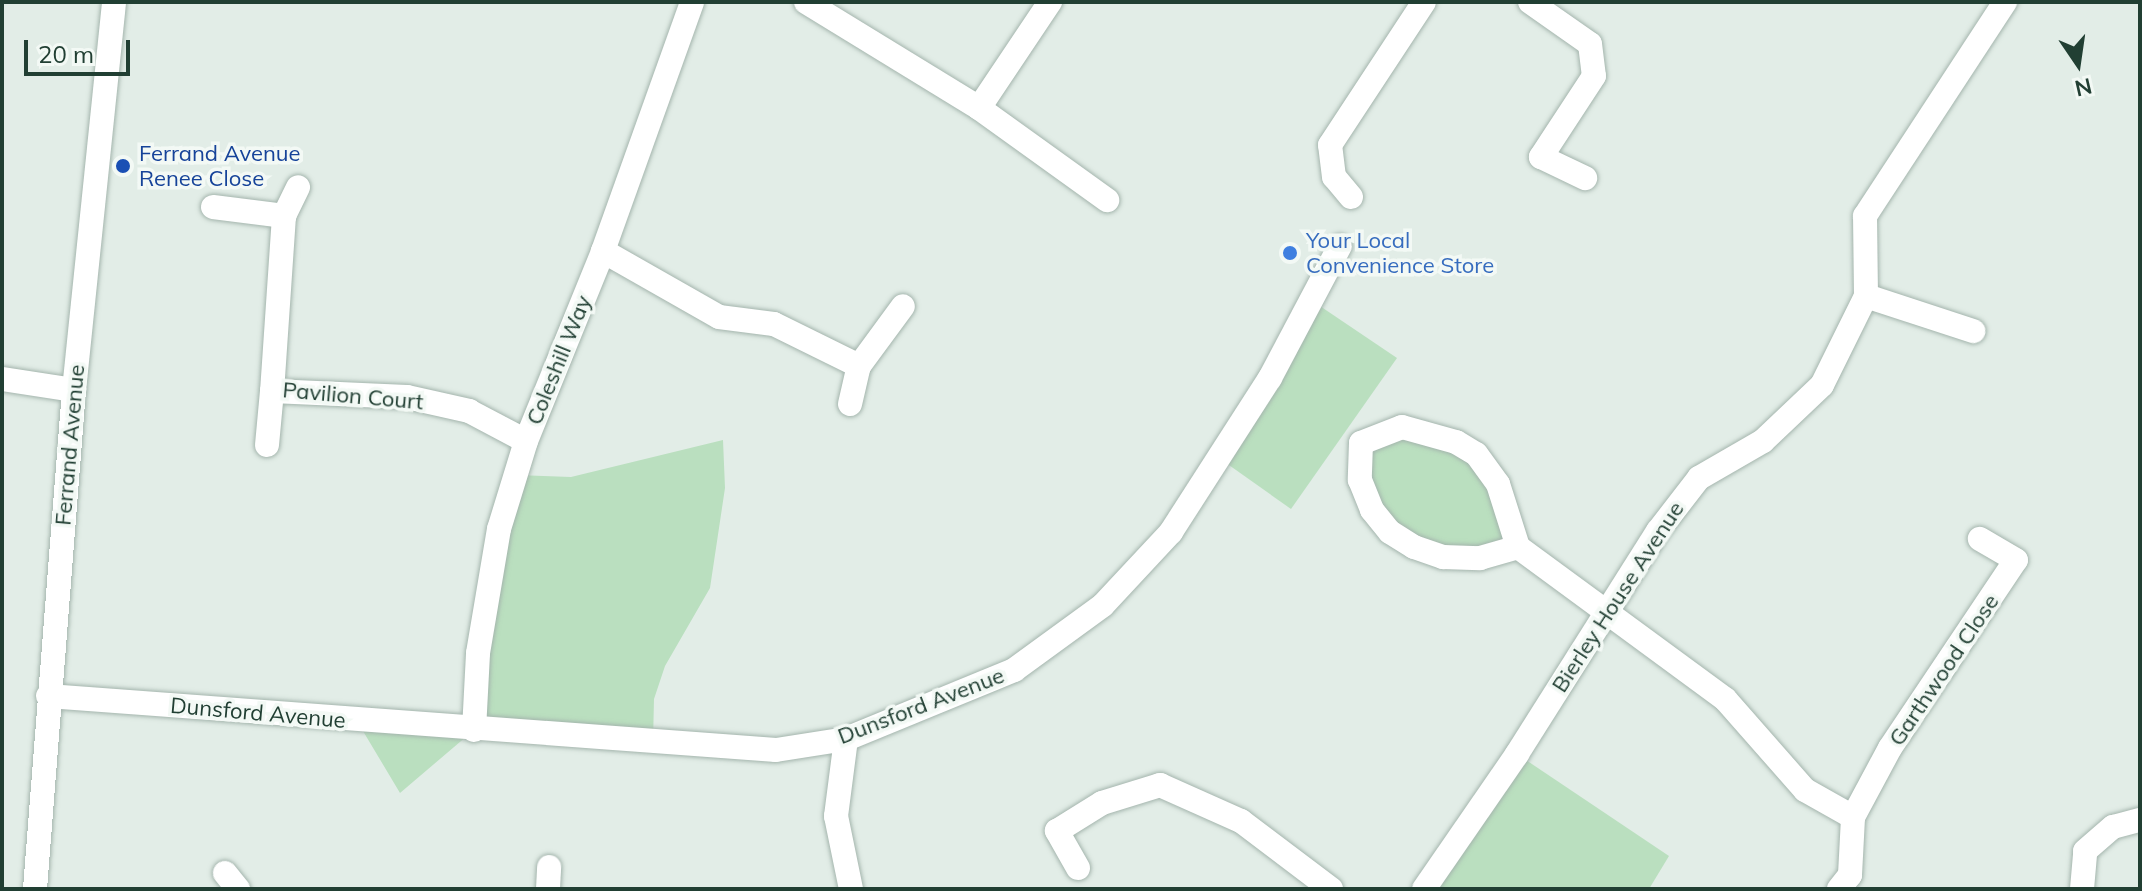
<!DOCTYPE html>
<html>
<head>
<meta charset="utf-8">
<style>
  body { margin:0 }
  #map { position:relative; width:2142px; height:891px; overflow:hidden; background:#e2ede7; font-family:Mulish,sans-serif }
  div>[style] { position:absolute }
  .green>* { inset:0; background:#badfbf }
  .roads { filter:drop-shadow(0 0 2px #a4b5ad) drop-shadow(0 0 2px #a4b5ad) }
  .street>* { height:24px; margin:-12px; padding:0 12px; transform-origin:12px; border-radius:12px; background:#fff }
  .secondary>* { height:24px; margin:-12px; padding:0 12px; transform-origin:12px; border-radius:12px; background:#fff }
  .dots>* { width:22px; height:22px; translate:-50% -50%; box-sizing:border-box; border:4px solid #f3f9f5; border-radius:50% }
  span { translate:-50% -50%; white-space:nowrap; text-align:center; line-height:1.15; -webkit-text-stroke:7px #f3f9f5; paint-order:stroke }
  .transit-label { font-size:22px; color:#164399 }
  .left { translate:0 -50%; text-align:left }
  .shop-label { font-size:22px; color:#366cbe }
  .street-label { font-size:22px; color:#213f33 }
  .frame { position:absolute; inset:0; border:4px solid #213f33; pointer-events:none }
  .north { position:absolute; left:2038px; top:24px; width:80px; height:80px; -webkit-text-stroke:6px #f3f9f5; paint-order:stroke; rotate:167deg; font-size:22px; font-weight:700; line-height:32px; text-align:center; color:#213f33 }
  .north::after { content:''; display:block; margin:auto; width:28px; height:36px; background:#213f33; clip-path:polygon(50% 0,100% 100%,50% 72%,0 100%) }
  .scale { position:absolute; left:24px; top:40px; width:106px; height:36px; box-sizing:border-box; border:4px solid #213f33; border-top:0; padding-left:10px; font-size:24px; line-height:28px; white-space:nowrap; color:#213f33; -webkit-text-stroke:6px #f3f9f5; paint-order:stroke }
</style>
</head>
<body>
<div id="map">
  <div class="green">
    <div style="clip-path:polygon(1311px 300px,1397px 358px,1291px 509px,1219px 458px)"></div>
    <div style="clip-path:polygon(1380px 432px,1476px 454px,1518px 547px,1443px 557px,1372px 510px,1361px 443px)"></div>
    <div style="clip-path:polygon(723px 440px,725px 488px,710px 588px,665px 666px,654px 699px,653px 742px,474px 730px,400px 793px,357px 721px,474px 730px,516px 475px,571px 477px)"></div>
    <div style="clip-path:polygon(1517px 754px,1669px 856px,1649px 889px,1424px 889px)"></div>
  </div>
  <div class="roads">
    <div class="street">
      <div style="left:806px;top:2px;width:203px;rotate:31.5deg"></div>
      <div style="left:979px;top:108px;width:158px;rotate:35.7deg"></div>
      <div style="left:1530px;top:2px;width:73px;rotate:35deg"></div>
      <div style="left:1590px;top:44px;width:32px;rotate:83deg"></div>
      <div style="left:1594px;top:76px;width:97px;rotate:123.2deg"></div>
      <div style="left:1541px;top:157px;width:49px;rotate:25.5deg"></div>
      <div style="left:979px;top:108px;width:128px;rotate:-56.2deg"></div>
      <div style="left:1351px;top:197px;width:26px;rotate:-130deg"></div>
      <div style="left:1334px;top:177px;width:32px;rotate:-97deg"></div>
      <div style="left:1330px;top:145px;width:171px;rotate:-56.7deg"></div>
      <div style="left:213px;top:207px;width:72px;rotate:7.2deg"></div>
      <div style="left:284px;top:216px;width:175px;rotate:93.9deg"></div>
      <div style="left:272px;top:391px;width:135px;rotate:2.5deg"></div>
      <div style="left:407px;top:397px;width:64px;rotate:12.7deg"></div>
      <div style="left:469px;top:411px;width:64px;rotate:27.8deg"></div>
      <div style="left:284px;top:216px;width:32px;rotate:-64deg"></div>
      <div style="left:603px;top:251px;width:133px;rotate:29.6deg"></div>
      <div style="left:719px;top:317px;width:55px;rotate:7.3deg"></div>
      <div style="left:774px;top:324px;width:95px;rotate:26.3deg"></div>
      <div style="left:859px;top:366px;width:74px;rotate:-53.7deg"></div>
      <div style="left:1866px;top:296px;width:113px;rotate:18.1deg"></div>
      <div style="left:2px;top:379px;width:73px;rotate:8.7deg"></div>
      <div style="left:850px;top:404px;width:39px;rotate:-77deg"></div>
      <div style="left:267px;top:445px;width:54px;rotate:-84.7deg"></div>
      <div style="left:1518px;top:547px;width:66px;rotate:-107.6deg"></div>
      <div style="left:1498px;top:484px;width:37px;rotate:-126deg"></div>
      <div style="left:1476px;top:454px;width:23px;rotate:-149deg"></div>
      <div style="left:1456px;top:442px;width:56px;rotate:-164.5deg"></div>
      <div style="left:1402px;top:427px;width:44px;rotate:158.7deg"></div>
      <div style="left:1361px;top:443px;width:37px;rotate:92deg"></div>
      <div style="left:1360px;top:480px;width:32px;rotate:68deg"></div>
      <div style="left:1372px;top:510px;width:28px;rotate:51deg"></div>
      <div style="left:1390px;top:532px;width:28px;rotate:32deg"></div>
      <div style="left:1414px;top:547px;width:31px;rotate:19deg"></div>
      <div style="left:1443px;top:557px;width:37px;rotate:2deg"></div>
      <div style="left:1480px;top:558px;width:40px;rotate:-16deg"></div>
      <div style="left:1518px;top:547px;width:257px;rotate:36.3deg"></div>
      <div style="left:1725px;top:699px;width:121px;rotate:48.7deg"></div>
      <div style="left:1805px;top:790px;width:55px;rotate:29.4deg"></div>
      <div style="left:1853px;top:817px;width:78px;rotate:-61.8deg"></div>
      <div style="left:1890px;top:748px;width:226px;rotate:-56.2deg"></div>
      <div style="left:2016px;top:560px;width:42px;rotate:-149.7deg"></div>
      <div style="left:48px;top:696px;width:730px;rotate:4.24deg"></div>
      <div style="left:776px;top:750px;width:71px;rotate:-8.9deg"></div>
      <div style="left:846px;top:739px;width:182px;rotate:-22.3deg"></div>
      <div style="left:1014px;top:670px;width:110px;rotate:-36.1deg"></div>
      <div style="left:1103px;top:605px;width:100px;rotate:-47deg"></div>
      <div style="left:1171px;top:532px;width:183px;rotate:-57.3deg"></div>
      <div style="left:1270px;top:378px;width:149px;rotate:-62.1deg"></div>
      <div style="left:474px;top:730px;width:77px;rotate:-87deg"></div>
      <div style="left:478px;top:653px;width:126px;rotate:-80.4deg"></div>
      <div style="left:499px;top:529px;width:92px;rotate:-72.9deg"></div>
      <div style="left:526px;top:441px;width:205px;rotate:-67.9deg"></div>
      <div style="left:603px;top:251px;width:264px;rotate:-70.3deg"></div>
      <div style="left:846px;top:739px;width:78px;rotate:97.4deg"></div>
      <div style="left:836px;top:816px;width:75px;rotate:78.4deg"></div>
      <div style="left:1078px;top:868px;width:43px;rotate:-119.6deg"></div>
      <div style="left:1057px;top:831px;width:53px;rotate:-31.9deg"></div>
      <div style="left:1102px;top:803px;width:61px;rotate:-17.2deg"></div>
      <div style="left:1160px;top:785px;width:89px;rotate:24deg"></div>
      <div style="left:1241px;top:821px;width:113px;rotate:37.1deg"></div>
      <div style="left:225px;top:873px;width:21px;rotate:51deg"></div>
      <div style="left:548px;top:889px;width:22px;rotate:-87deg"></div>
      <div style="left:1424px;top:889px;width:164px;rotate:-55.4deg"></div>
      <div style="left:1517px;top:754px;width:264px;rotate:-57.7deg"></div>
      <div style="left:1658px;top:531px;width:67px;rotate:-52.3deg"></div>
      <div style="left:1699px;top:478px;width:74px;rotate:-30deg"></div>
      <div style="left:1763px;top:441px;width:81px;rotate:-43.5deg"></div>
      <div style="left:1822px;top:385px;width:99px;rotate:-63.7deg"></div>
      <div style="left:1866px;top:296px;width:80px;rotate:-90.7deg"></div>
      <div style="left:1865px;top:216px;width:256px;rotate:-56.8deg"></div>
      <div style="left:1839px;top:889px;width:18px;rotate:-52deg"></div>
      <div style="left:1850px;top:875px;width:58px;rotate:-87deg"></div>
      <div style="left:2082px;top:889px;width:38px;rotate:-85deg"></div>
      <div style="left:2085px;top:851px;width:37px;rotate:-41deg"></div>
      <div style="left:2113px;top:827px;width:28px;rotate:-15deg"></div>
    </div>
    <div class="secondary">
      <div style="left:35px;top:889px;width:501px;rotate:-85.53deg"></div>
      <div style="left:74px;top:390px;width:390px;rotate:-84.1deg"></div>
    </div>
  </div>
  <div class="dots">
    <div style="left:123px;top:166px;background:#1a4fb4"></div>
    <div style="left:1290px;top:253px;background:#3f7fe0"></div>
  </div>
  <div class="transit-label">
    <span class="left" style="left:139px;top:166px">Ferrand Avenue<br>Renee Close</span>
  </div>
  <div class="shop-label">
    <span class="left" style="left:1306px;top:253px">Your Local<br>Convenience Store</span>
  </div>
  <div class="street-label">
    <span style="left:559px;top:360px;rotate:-68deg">Coleshill Way</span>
    <span style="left:353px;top:396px;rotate:5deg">Pavilion Court</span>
    <span style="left:70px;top:445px;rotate:-85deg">Ferrand Avenue</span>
    <span style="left:1618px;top:597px;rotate:-57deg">Bierley House Avenue</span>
    <span style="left:1944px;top:670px;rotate:-56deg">Garthwood Close</span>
    <span style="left:921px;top:706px;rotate:-21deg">Dunsford Avenue</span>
    <span style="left:258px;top:713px;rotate:5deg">Dunsford Avenue</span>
  </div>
  <div class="frame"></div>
  <div class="north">N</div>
  <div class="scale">20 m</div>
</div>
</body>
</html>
